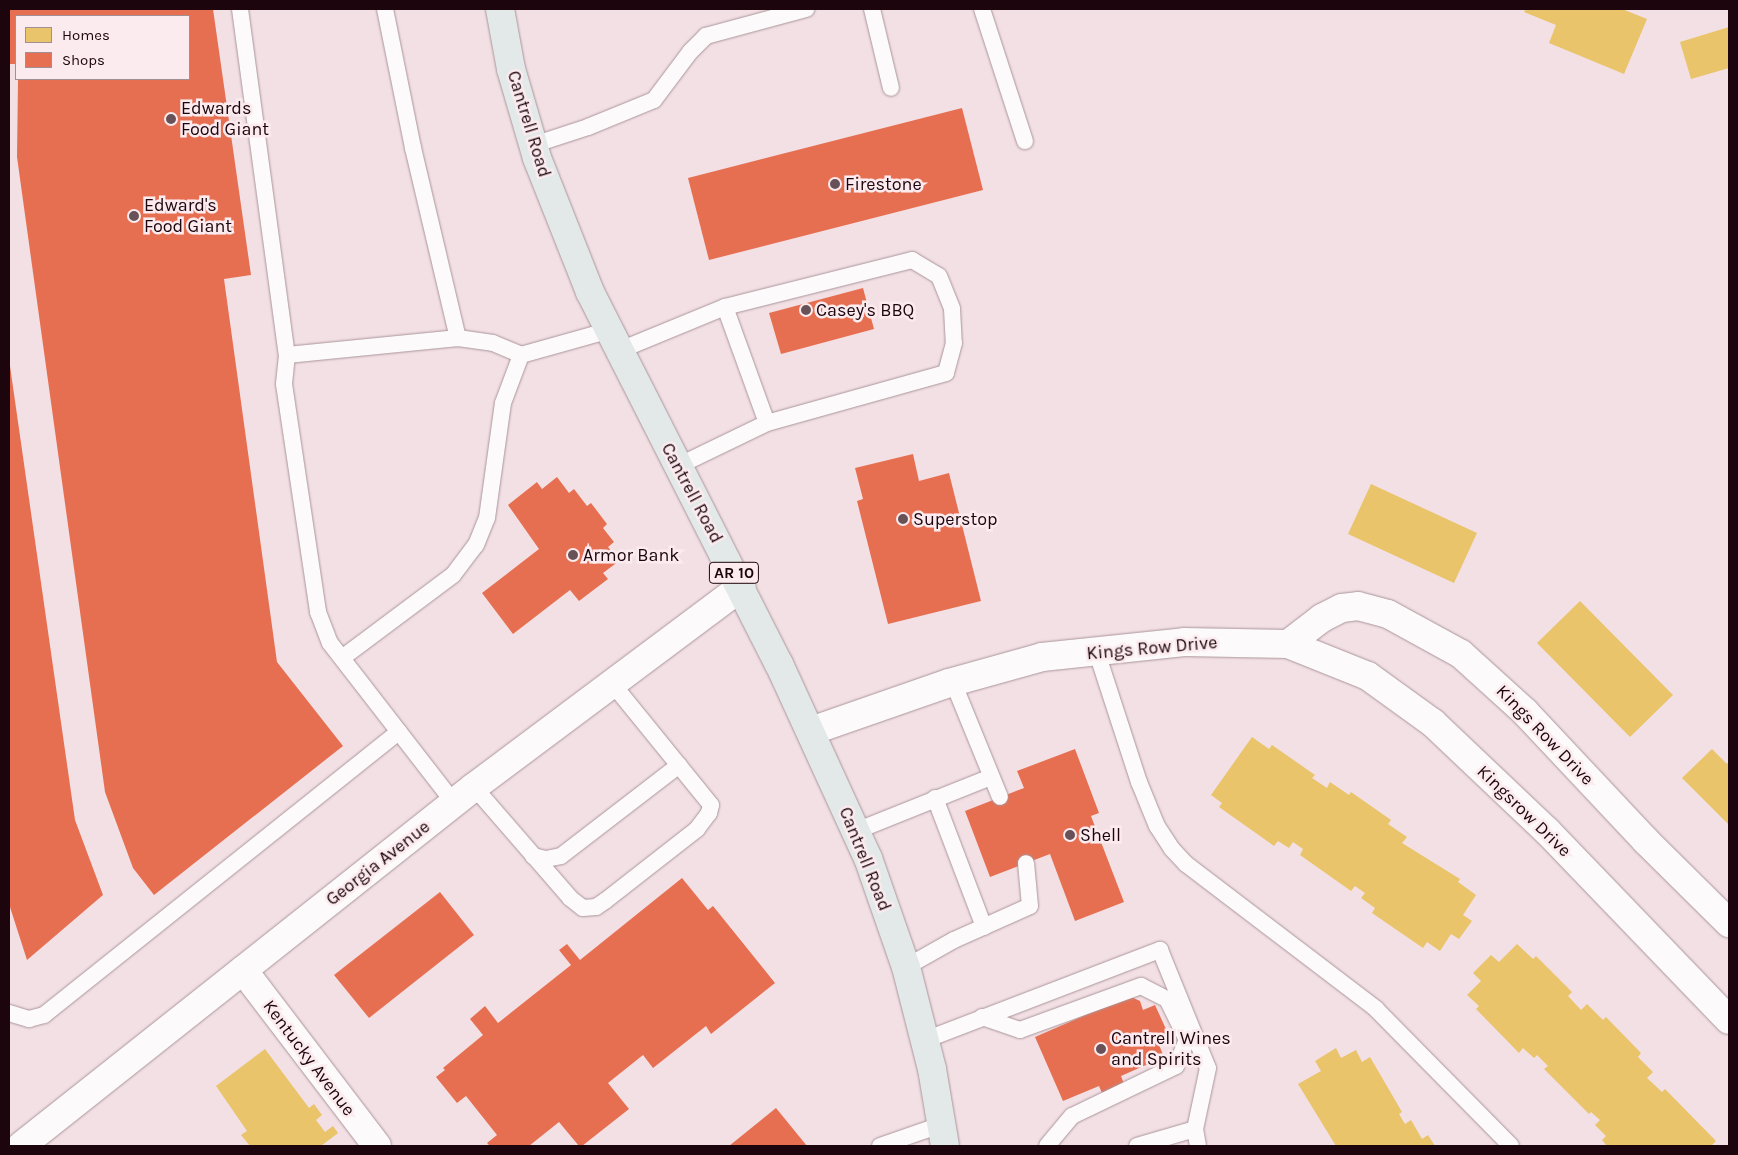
<!DOCTYPE html>
<html>
<head>
<meta charset="utf-8">
<style>
  body { margin:0 }
  #map { position:relative; width:1738px; height:1155px; overflow:hidden; background:#f2e0e4; font-family:Karla,sans-serif }
  div>[style] { position:absolute }
  .homes>* { inset:0; background:#e9c46a }
  .shops>* { inset:0; background:#e76f51 }
  .roads { filter:drop-shadow(0 0 1px #aa959b) drop-shadow(0 0 1px #aa959b) }
  .lane>* { height:16px; margin:-8px; padding:0 8px; transform-origin:8px; border-radius:8px; background:#fdfafb }
  .street>* { height:28px; margin:-14px; padding:0 14px; transform-origin:14px; border-radius:14px; background:#fdfafb }
  .primary>* { height:28px; margin:-14px; padding:0 14px; transform-origin:14px; border-radius:14px; background:#e2e9e8 }
  .dots>* { width:14px; height:14px; translate:-50% -50%; box-sizing:border-box; border:2px solid #fbebef; border-radius:50% }
  span { translate:-50% -50%; white-space:nowrap; text-align:center; line-height:1.15; -webkit-text-stroke:5px #fbebef; paint-order:stroke }
  .shield-label span { padding:1px 4px; background:#fbebef; border:1px solid; border-radius:4px; -webkit-text-stroke-width:0 }
  .shield-label { font-size:16px; color:#1d050d; font-weight:700 }
  .poi-label { font-size:18px; color:#1d050d }
  .left { translate:0 -50%; text-align:left }
  .street-label { font-size:18px; color:#1d050d }
  .frame { position:absolute; inset:0; border:10px solid #1d050d; pointer-events:none }
  .legend { position:absolute; left:15px; top:15px; width:175px; height:65px; box-sizing:border-box; background:#fbebef; border:1px solid #a28f95; margin:0; padding:6px 9px; list-style:none; font-size:15px; color:#1d050d }
  .legend li { display:flex; align-items:center; gap:10px; height:25px }
  .legend b { width:25px; border:1px solid #a28f95 }
</style>
</head>
<body>
<div id="map">
  <div class="homes">
    <div style="clip-path:polygon(1526px 9px,1622px 9px,1647px 19px,1624px 74px,1549px 43px,1556px 25px,1524px 12px)"></div>
    <div style="clip-path:polygon(1729px 27px,1729px 68px,1691px 79px,1680px 42px)"></div>
    <div style="clip-path:polygon(1371px 484px,1477px 533px,1454px 583px,1348px 534px)"></div>
    <div style="clip-path:polygon(1580px 601px,1673px 695px,1630px 737px,1537px 643px)"></div>
    <div style="clip-path:polygon(1252px 737px,1269px 749px,1272px 745px,1315px 775px,1312px 778px,1327px 788px,1330px 782px,1349px 795px,1351px 792px,1391px 820px,1388px 824px,1407px 837px,1402px 843px,1460px 879px,1458px 882px,1476px 895px,1463px 915px,1472px 921px,1459px 939px,1451px 934px,1440px 951px,1427px 942px,1423px 948px,1372px 913px,1375px 908px,1361px 898px,1365px 893px,1355px 886px,1351px 891px,1300px 855px,1303px 849px,1293px 842px,1289px 848px,1278px 841px,1274px 846px,1219px 807px,1222px 803px,1211px 795px)"></div>
    <div style="clip-path:polygon(1712px 749px,1727px 764px,1729px 761px,1729px 825px,1682px 778px)"></div>
    <div style="clip-path:polygon(1517px 944px,1533px 959px,1536px 956px,1572px 992px,1568px 996px,1581px 1010px,1587px 1004px,1603px 1020px,1606px 1017px,1641px 1053px,1638px 1057px,1653px 1072px,1647px 1078px,1662px 1092px,1665px 1089px,1716px 1141px,1711px 1146px,1607px 1146px,1602px 1140px,1606px 1136px,1595px 1125px,1600px 1120px,1591px 1112px,1589px 1114px,1544px 1069px,1548px 1066px,1537px 1055px,1534px 1058px,1523px 1048px,1519px 1053px,1476px 1009px,1479px 1006px,1467px 995px,1481px 981px,1473px 973px,1491px 955px,1499px 962px)"></div>
    <div style="clip-path:polygon(1336px 1048px,1341px 1058px,1356px 1050px,1362px 1062px,1370px 1057px,1402px 1112px,1399px 1114px,1405px 1124px,1411px 1120px,1422px 1139px,1428px 1135px,1435px 1146px,1336px 1146px,1298px 1084px,1321px 1071px,1315px 1061px)"></div>
    <div style="clip-path:polygon(265px 1049px,309px 1108px,314px 1104px,322px 1115px,316px 1120px,325px 1132px,333px 1126px,338px 1133px,321px 1146px,250px 1146px,241px 1135px,247px 1131px,216px 1086px)"></div>
  </div>
  <div class="shops">
    <div style="clip-path:polygon(9px 9px,213px 9px,251px 275px,224px 279px,277px 662px,343px 746px,154px 895px,133px 868px,105px 792px,17px 157px,18px 79px,189px 79px,189px 16px,16px 16px,16px 64px,9px 64px)"></div>
    <div style="clip-path:polygon(962px 108px,983px 190px,709px 260px,688px 178px)"></div>
    <div style="clip-path:polygon(863px 288px,874px 329px,781px 354px,769px 313px)"></div>
    <div style="clip-path:polygon(9px 359px,75px 820px,103px 895px,27px 960px,9px 904px)"></div>
    <div style="clip-path:polygon(913px 454px,919px 481px,949px 473px,981px 601px,888px 624px,857px 501px,863px 499px,855px 468px)"></div>
    <div style="clip-path:polygon(557px 477px,569px 493px,574px 489px,587px 506px,591px 503px,607px 524px,603px 528px,614px 542px,608px 547px,619px 561px,603px 573px,608px 579px,579px 601px,570px 590px,513px 634px,482px 593px,539px 549px,508px 505px,537px 482px,542px 489px)"></div>
    <div style="clip-path:polygon(1075px 749px,1099px 813px,1091px 816px,1124px 902px,1075px 921px,1050px 854px,990px 877px,965px 811px,1024px 788px,1017px 771px)"></div>
    <div style="clip-path:polygon(682px 878px,708px 910px,713px 906px,775px 983px,711px 1034px,706px 1026px,653px 1068px,643px 1055px,608px 1083px,629px 1109px,582px 1146px,579px 1146px,559px 1122px,529px 1146px,490px 1146px,487px 1143px,497px 1135px,466px 1096px,457px 1103px,436px 1077px,445px 1070px,443px 1068px,483px 1035px,470px 1019px,485px 1006px,498px 1023px,571px 965px,559px 950px,567px 944px,580px 960px)"></div>
    <div style="clip-path:polygon(440px 892px,474px 935px,369px 1018px,334px 975px)"></div>
    <div style="clip-path:polygon(1129px 996px,1140px 1001px,1143px 1010px,1155px 1005px,1171px 1040px,1159px 1045px,1164px 1057px,1121px 1076px,1124px 1084px,1102px 1093px,1099px 1086px,1063px 1101px,1035px 1037px)"></div>
    <div style="clip-path:polygon(776px 1108px,807px 1146px,729px 1146px)"></div>
  </div>
  <div class="roads">
    <div class="lane">
      <div style="left:240px;top:9px;width:349px;rotate:82.3deg"></div>
      <div style="left:287px;top:355px;width:29px;rotate:96deg"></div>
      <div style="left:284px;top:384px;width:231px;rotate:81.5deg"></div>
      <div style="left:318px;top:612px;width:33px;rotate:69deg"></div>
      <div style="left:330px;top:643px;width:202px;rotate:52.2deg"></div>
      <div style="left:385px;top:9px;width:142px;rotate:78.6deg"></div>
      <div style="left:413px;top:148px;width:195px;rotate:76.7deg"></div>
      <div style="left:872px;top:9px;width:81px;rotate:76.5deg"></div>
      <div style="left:982px;top:9px;width:139px;rotate:72deg"></div>
      <div style="left:533px;top:145px;width:58px;rotate:-18.1deg"></div>
      <div style="left:588px;top:127px;width:71px;rotate:-22.2deg"></div>
      <div style="left:654px;top:100px;width:60px;rotate:-53.1deg"></div>
      <div style="left:690px;top:52px;width:23px;rotate:-45deg"></div>
      <div style="left:706px;top:36px;width:104px;rotate:-15.1deg"></div>
      <div style="left:725px;top:307px;width:123px;rotate:70.1deg"></div>
      <div style="left:618px;top:351px;width:116px;rotate:-22.4deg"></div>
      <div style="left:725px;top:307px;width:193px;rotate:-14.1deg"></div>
      <div style="left:912px;top:260px;width:31px;rotate:31deg"></div>
      <div style="left:939px;top:276px;width:35px;rotate:68deg"></div>
      <div style="left:952px;top:309px;width:34px;rotate:87deg"></div>
      <div style="left:954px;top:343px;width:31px;rotate:105deg"></div>
      <div style="left:946px;top:373px;width:186px;rotate:164.4deg"></div>
      <div style="left:767px;top:423px;width:99px;rotate:154.2deg"></div>
      <div style="left:287px;top:355px;width:172px;rotate:-5.7deg"></div>
      <div style="left:458px;top:338px;width:35px;rotate:8deg"></div>
      <div style="left:493px;top:343px;width:30px;rotate:23deg"></div>
      <div style="left:521px;top:355px;width:89px;rotate:-15.6deg"></div>
      <div style="left:1097px;top:653px;width:136px;rotate:72deg"></div>
      <div style="left:1139px;top:782px;width:48px;rotate:67.8deg"></div>
      <div style="left:1157px;top:826px;width:27px;rotate:57deg"></div>
      <div style="left:1172px;top:849px;width:21px;rotate:47deg"></div>
      <div style="left:1186px;top:864px;width:239px;rotate:37.3deg"></div>
      <div style="left:1376px;top:1009px;width:192px;rotate:45.4deg"></div>
      <div style="left:342px;top:658px;width:139px;rotate:-36.8deg"></div>
      <div style="left:453px;top:575px;width:38px;rotate:-53deg"></div>
      <div style="left:476px;top:545px;width:29px;rotate:-68deg"></div>
      <div style="left:487px;top:518px;width:116px;rotate:-82.1deg"></div>
      <div style="left:503px;top:403px;width:51px;rotate:-69.4deg"></div>
      <div style="left:953px;top:682px;width:124px;rotate:67.8deg"></div>
      <div style="left:474px;top:787px;width:147px;rotate:49.1deg"></div>
      <div style="left:570px;top:898px;width:16px;rotate:38deg"></div>
      <div style="left:583px;top:908px;width:13px;rotate:-4deg"></div>
      <div style="left:596px;top:907px;width:11px;rotate:-34deg"></div>
      <div style="left:605px;top:901px;width:117px;rotate:-38deg"></div>
      <div style="left:697px;top:829px;width:20px;rotate:-53deg"></div>
      <div style="left:709px;top:813px;width:8px;rotate:-76deg"></div>
      <div style="left:711px;top:805px;width:157px;rotate:-129.1deg"></div>
      <div style="left:935px;top:798px;width:138px;rotate:69.2deg"></div>
      <div style="left:856px;top:831px;width:145px;rotate:-21.8deg"></div>
      <div style="left:533px;top:856px;width:13px;rotate:13deg"></div>
      <div style="left:546px;top:859px;width:15px;rotate:-11deg"></div>
      <div style="left:561px;top:856px;width:149px;rotate:-37.6deg"></div>
      <div style="left:906px;top:967px;width:55px;rotate:-29.4deg"></div>
      <div style="left:954px;top:940px;width:83px;rotate:-24.1deg"></div>
      <div style="left:1030px;top:906px;width:43px;rotate:-95.3deg"></div>
      <div style="left:9px;top:1013px;width:21px;rotate:17deg"></div>
      <div style="left:29px;top:1019px;width:16px;rotate:-15deg"></div>
      <div style="left:44px;top:1015px;width:454px;rotate:-38.6deg"></div>
      <div style="left:982px;top:1017px;width:40px;rotate:18.9deg"></div>
      <div style="left:1020px;top:1030px;width:129px;rotate:-20deg"></div>
      <div style="left:1141px;top:986px;width:29px;rotate:27deg"></div>
      <div style="left:1167px;top:999px;width:46px;rotate:64deg"></div>
      <div style="left:1187px;top:1040px;width:28px;rotate:113deg"></div>
      <div style="left:1176px;top:1066px;width:115px;rotate:154.3deg"></div>
      <div style="left:1072px;top:1116px;width:39px;rotate:130deg"></div>
      <div style="left:925px;top:1040px;width:252px;rotate:-21deg"></div>
      <div style="left:1160px;top:950px;width:127px;rotate:67.9deg"></div>
      <div style="left:1208px;top:1068px;width:62px;rotate:102deg"></div>
      <div style="left:1195px;top:1129px;width:17px;rotate:80deg"></div>
      <div style="left:880px;top:1146px;width:67px;rotate:-19.2deg"></div>
      <div style="left:1137px;top:1146px;width:60px;rotate:-16.3deg"></div>
    </div>
    <div class="street">
      <div style="left:1288px;top:644px;width:43px;rotate:-37.4deg"></div>
      <div style="left:1322px;top:618px;width:22px;rotate:-27deg"></div>
      <div style="left:1342px;top:608px;width:16px;rotate:-7deg"></div>
      <div style="left:1358px;top:606px;width:31px;rotate:15deg"></div>
      <div style="left:1388px;top:614px;width:83px;rotate:28.7deg"></div>
      <div style="left:1461px;top:654px;width:86px;rotate:42.2deg"></div>
      <div style="left:1525px;top:712px;width:177px;rotate:46.8deg"></div>
      <div style="left:1646px;top:841px;width:117px;rotate:44.7deg"></div>
      <div style="left:811px;top:731px;width:146px;rotate:-19.2deg"></div>
      <div style="left:949px;top:683px;width:97px;rotate:-15.6deg"></div>
      <div style="left:1042px;top:657px;width:143px;rotate:-6deg"></div>
      <div style="left:1184px;top:642px;width:104px;rotate:1.1deg"></div>
      <div style="left:1288px;top:644px;width:86px;rotate:21.8deg"></div>
      <div style="left:1368px;top:676px;width:80px;rotate:35.9deg"></div>
      <div style="left:1433px;top:723px;width:157px;rotate:43.5deg"></div>
      <div style="left:1547px;top:831px;width:262px;rotate:46.1deg"></div>
      <div style="left:243px;top:970px;width:221px;rotate:52.7deg"></div>
      <div style="left:21px;top:1146px;width:578px;rotate:-38.4deg"></div>
      <div style="left:474px;top:787px;width:334px;rotate:-36.8deg"></div>
    </div>
    <div class="primary">
      <div style="left:500px;top:9px;width:61px;rotate:79.6deg"></div>
      <div style="left:511px;top:69px;width:93px;rotate:73.7deg"></div>
      <div style="left:537px;top:158px;width:144px;rotate:68.4deg"></div>
      <div style="left:590px;top:292px;width:417px;rotate:63.1deg"></div>
      <div style="left:779px;top:664px;width:213px;rotate:65.4deg"></div>
      <div style="left:868px;top:858px;width:115px;rotate:70.8deg"></div>
      <div style="left:906px;top:967px;width:105px;rotate:75.7deg"></div>
      <div style="left:932px;top:1069px;width:78px;rotate:80.4deg"></div>
    </div>
  </div>
  <div class="dots">
    <div style="left:171px;top:119px;background:#685258"></div>
    <div style="left:835px;top:184px;background:#685258"></div>
    <div style="left:134px;top:216px;background:#685258"></div>
    <div style="left:806px;top:310px;background:#685258"></div>
    <div style="left:903px;top:519px;background:#685258"></div>
    <div style="left:573px;top:555px;background:#685258"></div>
    <div style="left:1070px;top:835px;background:#685258"></div>
    <div style="left:1101px;top:1049px;background:#685258"></div>
  </div>
  <div class="shield-label">
    <span style="left:734px;top:573px">AR 10</span>
  </div>
  <div class="poi-label">
    <span class="left" style="left:181px;top:119px">Edwards<br>Food Giant</span>
    <span class="left" style="left:845px;top:184px">Firestone</span>
    <span class="left" style="left:144px;top:216px">Edward's<br>Food Giant</span>
    <span class="left" style="left:816px;top:310px">Casey's BBQ</span>
    <span class="left" style="left:913px;top:519px">Superstop</span>
    <span class="left" style="left:583px;top:555px">Armor Bank</span>
    <span class="left" style="left:1080px;top:835px">Shell</span>
    <span class="left" style="left:1111px;top:1049px">Cantrell Wines<br>and Spirits</span>
  </div>
  <div class="street-label">
    <span style="left:529px;top:124px;rotate:73deg">Cantrell Road</span>
    <span style="left:692px;top:493px;rotate:62deg">Cantrell Road</span>
    <span style="left:1152px;top:648px;rotate:-5deg">Kings Row Drive</span>
    <span style="left:1545px;top:735px;rotate:46deg">Kings Row Drive</span>
    <span style="left:1524px;top:811px;rotate:44deg">Kingsrow Drive</span>
    <span style="left:865px;top:859px;rotate:68deg">Cantrell Road</span>
    <span style="left:378px;top:863px;rotate:-38deg">Georgia Avenue</span>
    <span style="left:309px;top:1058px;rotate:53deg">Kentucky Avenue</span>
  </div>
  <div class="frame"></div>
  <ul class="legend">
  <li><b style="height:14px;background:#e9c46a"></b>Homes</li>
  <li><b style="height:14px;background:#e76f51"></b>Shops</li>
  </ul>
</div>
</body>
</html>
